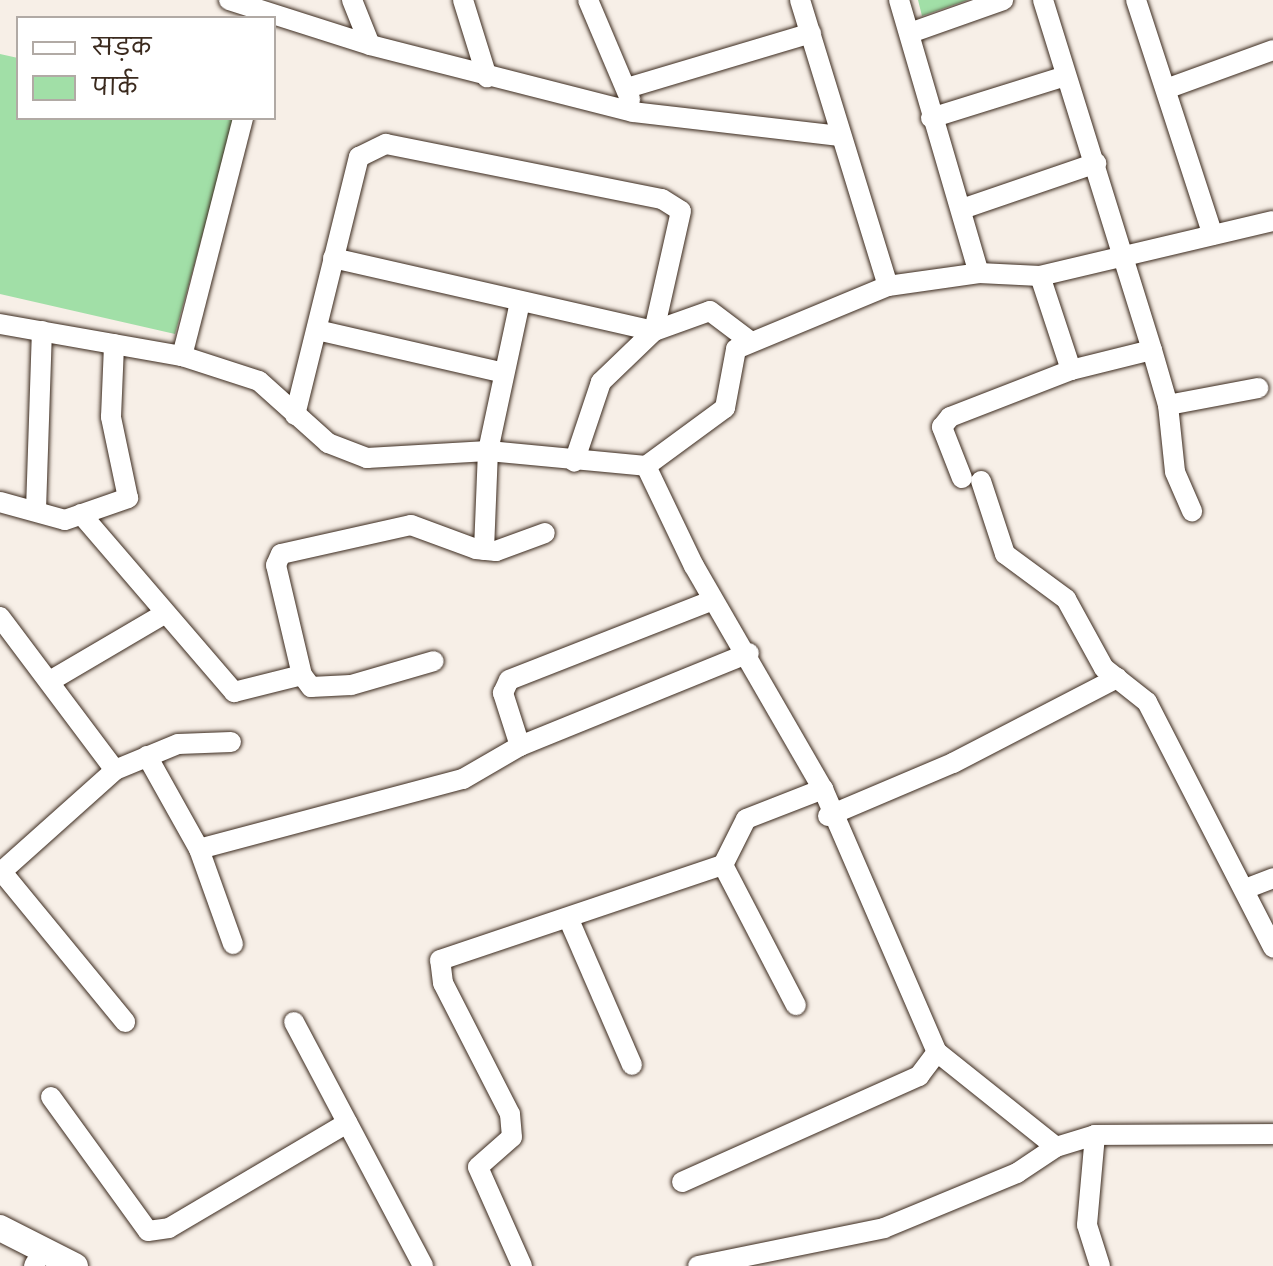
<!DOCTYPE html>
<html>
<head>
<meta charset="utf-8">
<style>
  body { margin:0 }
  #map { position:relative; width:1273px; height:1266px; overflow:hidden; background:#f7efe7; font-family:"Comic Neue","Playpen Sans Deva",sans-serif }
  div>[style] { position:absolute }
  .green>* { inset:0; background:#a1dfa7 }
  .roads { filter:drop-shadow(0 0 2px #3b2a1e) drop-shadow(0 0 2px #3b2a1e) }
  .minor>* { height:20px; margin:-10px; padding:0 10px; transform-origin:10px; border-radius:10px; background:#fff }
  .major>* { height:26px; margin:-13px; padding:0 13px; transform-origin:13px; border-radius:13px; background:#fff }
  span { translate:-50% -50%; white-space:nowrap; text-align:center; line-height:1.15; -webkit-text-stroke:6px #fff; paint-order:stroke }
  .legend { position:absolute; left:16px; top:16px; width:260px; height:104px; box-sizing:border-box; background:#fff; border:2px solid #b1aaa5; margin:0; padding:10px 14px; list-style:none; font-size:24px; color:#3b2a1e }
  .legend li { display:flex; align-items:center; gap:16px; height:40px }
  .legend b { width:40px; border:2px solid #b1aaa5 }
</style>
</head>
<body>
<div id="map">
  <div class="green">
    <div style="clip-path:polygon(918px 0,968px 0,922px 16px)"></div>
    <div style="clip-path:polygon(0 54px,18px 58px,18px 118px,235px 118px,175px 334px,0 294px)"></div>
  </div>
  <div class="roads">
    <div class="minor">
      <div style="left:229px;top:0;width:148px;rotate:17.7deg"></div>
      <div style="left:370px;top:45px;width:271px;rotate:14.3deg"></div>
      <div style="left:633px;top:112px;width:207px;rotate:6.6deg"></div>
      <div style="left:352px;top:0;width:48px;rotate:68.2deg"></div>
      <div style="left:463px;top:0;width:81px;rotate:72.7deg"></div>
      <div style="left:588px;top:0;width:108px;rotate:67deg"></div>
      <div style="left:800px;top:0;width:299px;rotate:72.9deg"></div>
      <div style="left:899px;top:0;width:284px;rotate:73.7deg"></div>
      <div style="left:1043px;top:0;width:367px;rotate:72.7deg"></div>
      <div style="left:1136px;top:0;width:247px;rotate:71.9deg"></div>
      <div style="left:910px;top:33px;width:99px;rotate:-19.5deg"></div>
      <div style="left:627px;top:88px;width:192px;rotate:-16.6deg"></div>
      <div style="left:1166px;top:89px;width:114px;rotate:-20deg"></div>
      <div style="left:931px;top:118px;width:141px;rotate:-17.3deg"></div>
      <div style="left:962px;top:209px;width:142px;rotate:-18.9deg"></div>
      <div style="left:333px;top:258px;width:329px;rotate:12.8deg"></div>
      <div style="left:654px;top:331px;width:59px;rotate:-19.7deg"></div>
      <div style="left:710px;top:311px;width:51px;rotate:37.1deg"></div>
      <div style="left:1040px;top:276px;width:99px;rotate:71.7deg"></div>
      <div style="left:0;top:324px;width:185px;rotate:10deg"></div>
      <div style="left:182px;top:356px;width:81px;rotate:18deg"></div>
      <div style="left:259px;top:381px;width:93px;rotate:41.9deg"></div>
      <div style="left:328px;top:443px;width:42px;rotate:21deg"></div>
      <div style="left:367px;top:458px;width:121px;rotate:-3.3deg"></div>
      <div style="left:488px;top:451px;width:159px;rotate:5.4deg"></div>
      <div style="left:646px;top:466px;width:111px;rotate:64.4deg"></div>
      <div style="left:694px;top:566px;width:258px;rotate:60deg"></div>
      <div style="left:823px;top:789px;width:287px;rotate:66.6deg"></div>
      <div style="left:937px;top:1052px;width:152px;rotate:38.6deg"></div>
      <div style="left:1056px;top:1147px;width:41px;rotate:-17.1deg"></div>
      <div style="left:1095px;top:1135px;width:178px;rotate:-0.3deg"></div>
      <div style="left:317px;top:330px;width:189px;rotate:12.9deg"></div>
      <div style="left:182px;top:356px;width:246px;rotate:-75.6deg"></div>
      <div style="left:1168px;top:405px;width:92px;rotate:-10.7deg"></div>
      <div style="left:295px;top:415px;width:266px;rotate:-76.1deg"></div>
      <div style="left:359px;top:157px;width:30px;rotate:-26deg"></div>
      <div style="left:386px;top:144px;width:281px;rotate:11.3deg"></div>
      <div style="left:662px;top:199px;width:22px;rotate:32deg"></div>
      <div style="left:681px;top:211px;width:123px;rotate:102.7deg"></div>
      <div style="left:654px;top:331px;width:74px;rotate:136.1deg"></div>
      <div style="left:601px;top:382px;width:84px;rotate:108.6deg"></div>
      <div style="left:646px;top:466px;width:98px;rotate:-36.3deg"></div>
      <div style="left:725px;top:408px;width:60px;rotate:-79.4deg"></div>
      <div style="left:736px;top:349px;width:165px;rotate:-22.5deg"></div>
      <div style="left:888px;top:286px;width:92px;rotate:-8.1deg"></div>
      <div style="left:979px;top:273px;width:61px;rotate:2.8deg"></div>
      <div style="left:1040px;top:276px;width:239px;rotate:-13.3deg"></div>
      <div style="left:962px;top:478px;width:55px;rotate:-111.4deg"></div>
      <div style="left:942px;top:427px;width:13px;rotate:-51deg"></div>
      <div style="left:950px;top:417px;width:130px;rotate:-21.2deg"></div>
      <div style="left:1071px;top:370px;width:83px;rotate:-13.9deg"></div>
      <div style="left:1152px;top:350px;width:57px;rotate:73.8deg"></div>
      <div style="left:1168px;top:405px;width:67px;rotate:84deg"></div>
      <div style="left:1175px;top:472px;width:43px;rotate:66.4deg"></div>
      <div style="left:981px;top:481px;width:77px;rotate:71.8deg"></div>
      <div style="left:1005px;top:554px;width:76px;rotate:36.4deg"></div>
      <div style="left:1066px;top:599px;width:79px;rotate:61.2deg"></div>
      <div style="left:1104px;top:668px;width:55px;rotate:38.3deg"></div>
      <div style="left:1147px;top:702px;width:276px;rotate:62.8deg"></div>
      <div style="left:0;top:502px;width:67px;rotate:15.5deg"></div>
      <div style="left:65px;top:520px;width:67px;rotate:-19.2deg"></div>
      <div style="left:128px;top:498px;width:83px;rotate:-101.9deg"></div>
      <div style="left:111px;top:417px;width:73px;rotate:-87.6deg"></div>
      <div style="left:36px;top:510px;width:179px;rotate:-88.1deg"></div>
      <div style="left:81px;top:514px;width:235px;rotate:49.3deg"></div>
      <div style="left:234px;top:692px;width:70px;rotate:-14deg"></div>
      <div style="left:302px;top:675px;width:15px;rotate:53deg"></div>
      <div style="left:311px;top:687px;width:40px;rotate:-2.9deg"></div>
      <div style="left:351px;top:685px;width:86px;rotate:-16.1deg"></div>
      <div style="left:484px;top:550px;width:99px;rotate:-87.7deg"></div>
      <div style="left:488px;top:451px;width:152px;rotate:-77.9deg"></div>
      <div style="left:0;top:617px;width:191px;rotate:53.1deg"></div>
      <div style="left:302px;top:675px;width:113px;rotate:-103.3deg"></div>
      <div style="left:276px;top:565px;width:12px;rotate:-66deg"></div>
      <div style="left:281px;top:554px;width:133px;rotate:-12.6deg"></div>
      <div style="left:411px;top:525px;width:69px;rotate:20.3deg"></div>
      <div style="left:476px;top:549px;width:20px;rotate:6deg"></div>
      <div style="left:496px;top:551px;width:52px;rotate:-20.2deg"></div>
      <div style="left:50px;top:681px;width:134px;rotate:-30.4deg"></div>
      <div style="left:520px;top:746px;width:56px;rotate:-107.8deg"></div>
      <div style="left:503px;top:693px;width:14px;rotate:-65deg"></div>
      <div style="left:509px;top:680px;width:219px;rotate:-21.4deg"></div>
      <div style="left:147px;top:756px;width:107px;rotate:60.8deg"></div>
      <div style="left:199px;top:849px;width:273px;rotate:-14.9deg"></div>
      <div style="left:463px;top:779px;width:66px;rotate:-30.1deg"></div>
      <div style="left:520px;top:746px;width:247px;rotate:-22.1deg"></div>
      <div style="left:828px;top:816px;width:136px;rotate:-23deg"></div>
      <div style="left:953px;top:763px;width:185px;rotate:-27.4deg"></div>
      <div style="left:199px;top:849px;width:101px;rotate:70.3deg"></div>
      <div style="left:723px;top:865px;width:158px;rotate:62.5deg"></div>
      <div style="left:2px;top:872px;width:194px;rotate:50.6deg"></div>
      <div style="left:0;top:873px;width:154px;rotate:-41.8deg"></div>
      <div style="left:115px;top:770px;width:68px;rotate:-22.4deg"></div>
      <div style="left:178px;top:744px;width:53px;rotate:-2.2deg"></div>
      <div style="left:1245px;top:889px;width:30px;rotate:-21deg"></div>
      <div style="left:569px;top:920px;width:158px;rotate:66.5deg"></div>
      <div style="left:294px;top:1022px;width:276px;rotate:62.1deg"></div>
      <div style="left:51px;top:1097px;width:165px;rotate:54.1deg"></div>
      <div style="left:148px;top:1231px;width:21px;rotate:-8deg"></div>
      <div style="left:169px;top:1228px;width:207px;rotate:-30.5deg"></div>
      <div style="left:1095px;top:1135px;width:90px;rotate:95.1deg"></div>
      <div style="left:1087px;top:1225px;width:43px;rotate:72.4deg"></div>
      <div style="left:682px;top:1182px;width:260px;rotate:-24.1deg"></div>
      <div style="left:919px;top:1076px;width:30px;rotate:-53deg"></div>
      <div style="left:34px;top:1266px;width:4px;rotate:-63deg"></div>
      <div style="left:522px;top:1266px;width:108px;rotate:-114deg"></div>
      <div style="left:478px;top:1167px;width:45px;rotate:-41.4deg"></div>
      <div style="left:512px;top:1137px;width:23px;rotate:-95deg"></div>
      <div style="left:510px;top:1114px;width:147px;rotate:-117.1deg"></div>
      <div style="left:443px;top:983px;width:23px;rotate:-97deg"></div>
      <div style="left:440px;top:960px;width:299px;rotate:-18.6deg"></div>
      <div style="left:723px;top:865px;width:51px;rotate:-63.4deg"></div>
      <div style="left:746px;top:819px;width:83px;rotate:-21.3deg"></div>
      <div style="left:698px;top:1266px;width:190px;rotate:-11.5deg"></div>
      <div style="left:884px;top:1228px;width:144px;rotate:-22.5deg"></div>
      <div style="left:1017px;top:1173px;width:47px;rotate:-33.7deg"></div>
    </div>
    <div class="major">
      <div style="left:0;top:1228px;width:84px;rotate:26.9deg"></div>
    </div>
  </div>
  <ul class="legend">
  <li><b style="height:10px;background:#fff"></b>सड़क</li>
  <li><b style="height:22px;background:#a1dfa7"></b>पार्क</li>
  </ul>
</div>
</body>
</html>
